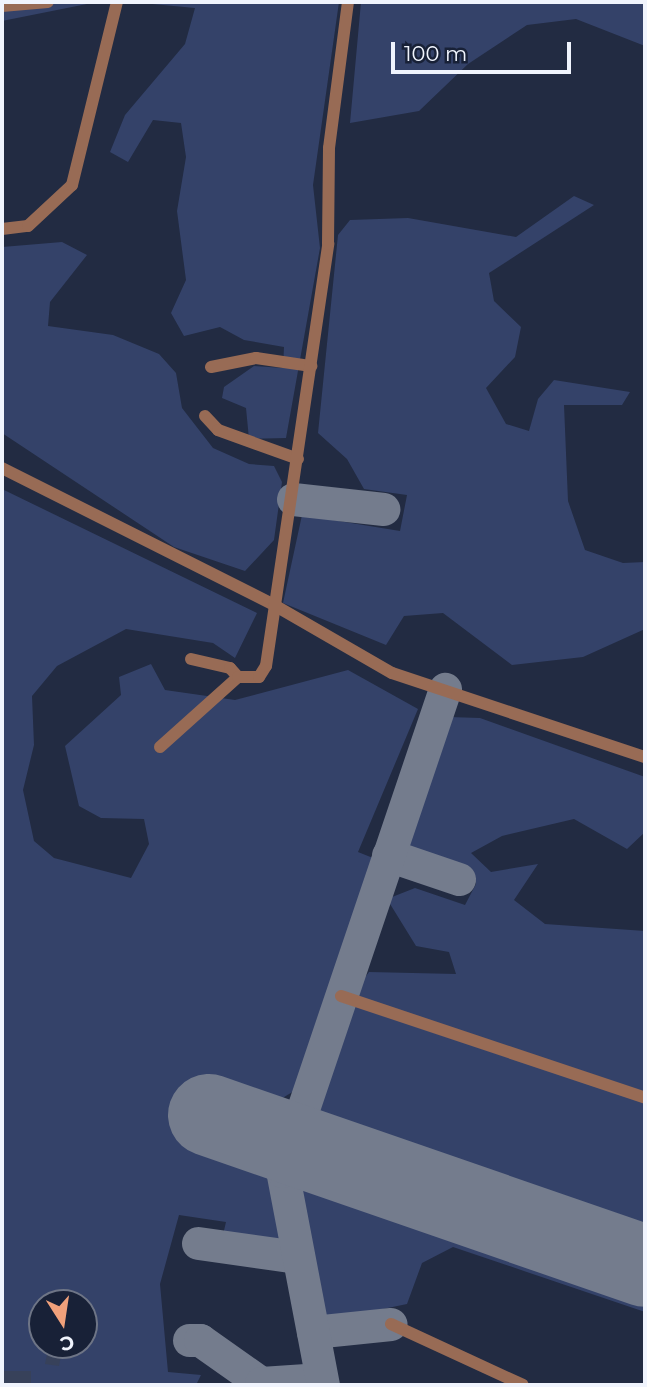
<!DOCTYPE html>
<html>
<head>
<meta charset="utf-8">
<style>
  body { margin:0 }
  #map { position:relative; width:647px; height:1387px; overflow:hidden; background:#222b42; font-family:Montserrat,sans-serif }
  div>[style] { position:absolute }
  .green>* { inset:0; background:#344269 }
  .taxiway>* { height:33px; margin:-16.5px; padding:0 16.5px; transform-origin:16.5px; border-radius:16.5px; background:#747c8d }
  .runway>* { height:82px; margin:-41px; padding:0 41px; transform-origin:41px; border-radius:41px; background:#747c8d }
  .building>* { inset:0; background:#37415a }
  .minor>* { height:12px; margin:-6px; padding:0 6px; transform-origin:6px; border-radius:6px; background:#986b55 }
  span { translate:-50% -50%; white-space:nowrap; text-align:center; line-height:1.15; -webkit-text-stroke:5px #182137; paint-order:stroke }
  .frame { position:absolute; inset:0; border:4px solid #f0f4fd; pointer-events:none }
  .north { position:absolute; left:28px; top:1289px; width:70px; height:70px; box-sizing:border-box; background:#182137; border:2px solid #6e7586; border-radius:50%; rotate:168deg; font-size:19px; font-weight:700; line-height:28px; text-align:center; color:#f0f4fd }
  .north::after { content:''; display:block; margin:auto; width:24px; height:32px; background:#f1a17b; clip-path:polygon(50% 0,100% 100%,50% 72%,0 100%) }
  .scale { position:absolute; left:391px; top:42px; width:180px; height:32px; box-sizing:border-box; border:4px solid #f0f4fd; border-top:0; padding-left:9px; font-size:21px; line-height:24px; white-space:nowrap; color:#f0f4fd; -webkit-text-stroke:5px #182137; paint-order:stroke }
</style>
</head>
<body>
<div id="map">
  <div class="green">
    <div style="clip-path:polygon(2px 2px,97px 2px,2px 21px)"></div>
    <div style="clip-path:polygon(131px 2px,339px 2px,313px 185px,320px 248px,286px 438px,249px 439px,246px 408px,222px 398px,224px 387px,254px 366px,283px 368px,284px 347px,244px 340px,220px 327px,184px 336px,171px 313px,186px 280px,177px 211px,186px 157px,181px 123px,153px 120px,128px 162px,110px 152px,125px 115px,185px 44px,195px 8px)"></div>
    <div style="clip-path:polygon(361px 2px,645px 2px,645px 46px,576px 19px,527px 25px,468px 64px,419px 111px,350px 123px)"></div>
    <div style="clip-path:polygon(574px 196px,594px 205px,489px 273px,494px 301px,521px 327px,515px 357px,486px 388px,506px 424px,529px 431px,538px 399px,554px 380px,630px 392px,622px 405px,564px 405px,568px 501px,585px 550px,623px 563px,645px 562px,645px 629px,583px 657px,512px 665px,443px 613px,404px 616px,386px 645px,283px 603px,302px 515px,400px 531px,407px 495px,364px 489px,347px 459px,318px 433px,338px 235px,350px 220px,408px 218px,516px 237px)"></div>
    <div style="clip-path:polygon(62px 242px,87px 255px,50px 302px,48px 326px,113px 335px,159px 354px,176px 373px,182px 408px,213px 448px,249px 464px,274px 466px,282px 482px,274px 540px,245px 571px,174px 547px,2px 433px,2px 247px)"></div>
    <div style="clip-path:polygon(evenodd,2px 489px,257px 613px,235px 658px,213px 643px,126px 629px,57px 666px,32px 696px,34px 745px,23px 790px,34px 841px,54px 858px,131px 878px,149px 844px,144px 819px,101px 818px,79px 806px,65px 746px,121px 695px,119px 677px,151px 664px,165px 690px,235px 700px,348px 670px,418px 709px,358px 852px,373px 858px,294px 1091px,271px 1105px,213px 1087px,195px 1139px,273px 1167px,287px 1237px,279px 1248px,222px 1239px,226px 1222px,179px 1215px,160px 1284px,168px 1372px,201px 1375px,196px 1385px,2px 1385px,2px 489px,42px 1303px,84px 1303px,84px 1345px,42px 1345px,42px 1303px)"></div>
    <div style="clip-path:polygon(449px 717px,480px 718px,645px 777px,645px 832px,627px 849px,574px 819px,502px 836px,471px 853px,491px 872px,538px 864px,514px 900px,545px 924px,645px 931px,645px 1236px,332px 1128px,317px 1105px,345px 1031px,341px 1010px,369px 972px,456px 974px,449px 952px,416px 946px,387px 899px,415px 888px,465px 905px,476px 884px,473px 870px,427px 862px,407px 851px,413px 833px,407px 824px,430px 744px)"></div>
    <div style="clip-path:polygon(303px 1179px,645px 1296px,645px 1312px,453px 1247px,422px 1263px,407px 1304px,325px 1321px,314px 1311px,307px 1269px,314px 1261px,296px 1192px)"></div>
  </div>
  <div class="taxiway">
    <div style="left:293px;top:499px;width:91px;rotate:6.3deg"></div>
    <div style="left:388px;top:855px;width:75px;rotate:18.7deg"></div>
    <div style="left:198px;top:1243px;width:101px;rotate:8deg"></div>
    <div style="left:313px;top:1332px;width:78px;rotate:-5.9deg"></div>
    <div style="left:189px;top:1340px;width:11px"></div>
    <div style="left:200px;top:1340px;width:75px;rotate:35.2deg"></div>
    <div style="left:261px;top:1383px;width:60px;rotate:-3.8deg"></div>
    <div style="left:323px;top:1385px;width:218px;rotate:-100.8deg"></div>
    <div style="left:282px;top:1171px;width:509px;rotate:-71.32deg"></div>
  </div>
  <div class="runway">
    <div style="left:209px;top:1115px;width:461px;rotate:19.1deg"></div>
  </div>
  <div class="building">
    <div style="clip-path:polygon(49px 1345px,63px 1345px,59px 1366px,45px 1364px)"></div>
    <div style="clip-path:polygon(2px 1371px,31px 1371px,31px 1385px,2px 1385px)"></div>
  </div>
  <div class="minor">
    <div style="left:2px;top:6px;width:46px;rotate:-5deg"></div>
    <div style="left:2px;top:229px;width:26px;rotate:-7deg"></div>
    <div style="left:28px;top:226px;width:60px;rotate:-43deg"></div>
    <div style="left:72px;top:185px;width:188px;rotate:-76.2deg"></div>
    <div style="left:211px;top:367px;width:46px;rotate:-11.3deg"></div>
    <div style="left:256px;top:358px;width:56px;rotate:8.3deg"></div>
    <div style="left:205px;top:416px;width:19px;rotate:47deg"></div>
    <div style="left:218px;top:430px;width:85px;rotate:19.9deg"></div>
    <div style="left:2px;top:468px;width:305px;rotate:26.7deg"></div>
    <div style="left:274px;top:605px;width:136px;rotate:30deg"></div>
    <div style="left:392px;top:673px;width:267px;rotate:18.4deg"></div>
    <div style="left:191px;top:659px;width:40px;rotate:13deg"></div>
    <div style="left:230px;top:668px;width:12px;rotate:48deg"></div>
    <div style="left:160px;top:747px;width:105px;rotate:-41.9deg"></div>
    <div style="left:238px;top:677px;width:21px"></div>
    <div style="left:259px;top:677px;width:13px;rotate:-58deg"></div>
    <div style="left:266px;top:666px;width:427px;rotate:-81.6deg"></div>
    <div style="left:328px;top:244px;width:96px;rotate:-89.4deg"></div>
    <div style="left:329px;top:148px;width:147px;rotate:-82.6deg"></div>
    <div style="left:341px;top:996px;width:321px;rotate:18.5deg"></div>
    <div style="left:391px;top:1324px;width:145px;rotate:24.8deg"></div>
  </div>
  <div class="frame"></div>
  <div class="north">С</div>
  <div class="scale">100 m</div>
</div>
</body>
</html>
